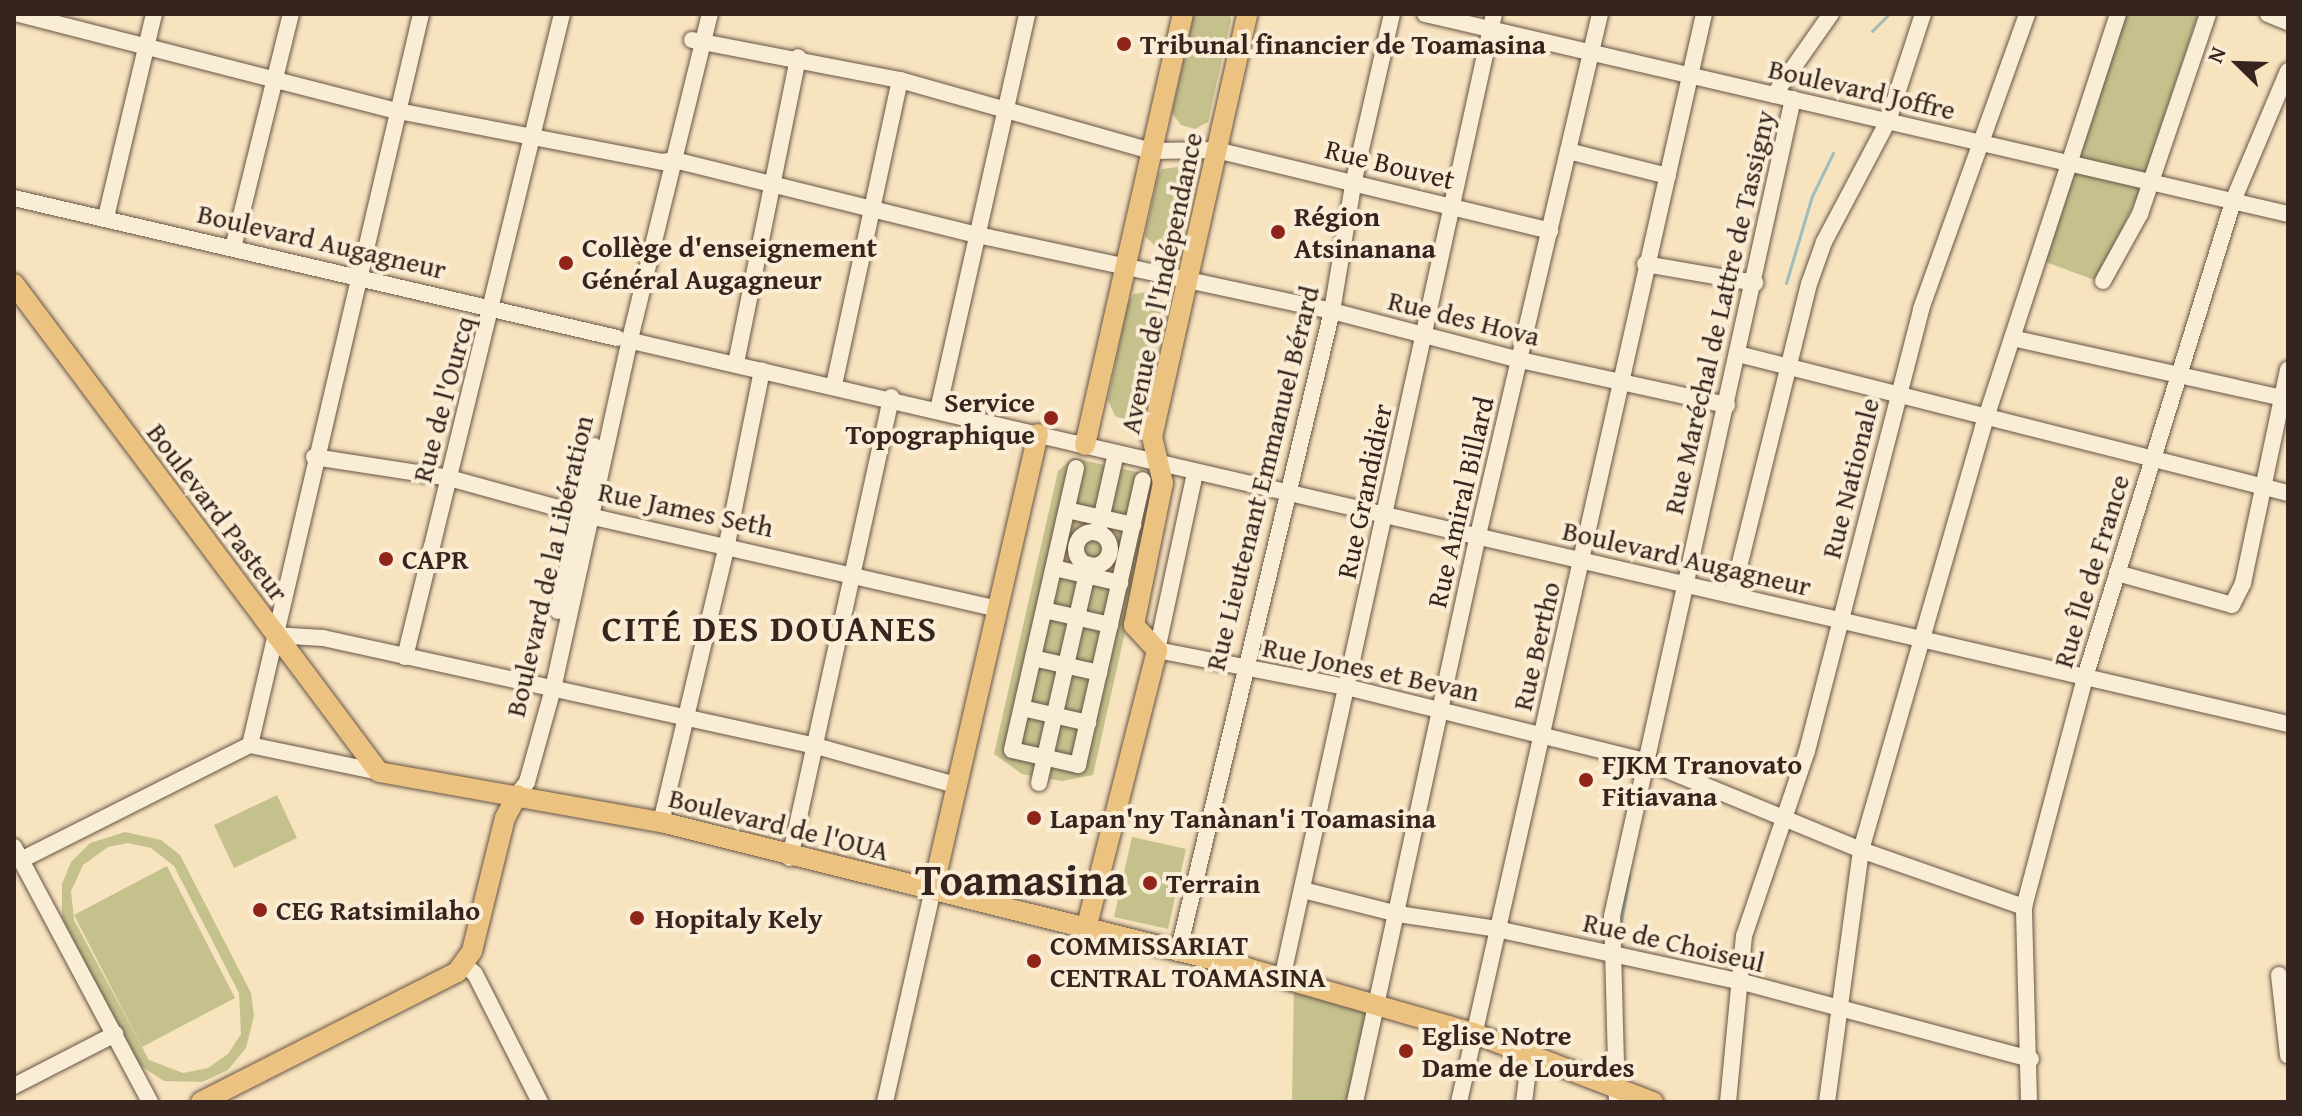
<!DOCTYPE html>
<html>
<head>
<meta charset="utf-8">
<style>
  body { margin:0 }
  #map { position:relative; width:2302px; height:1116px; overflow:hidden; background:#f8e3bf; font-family:"Gentium Book Plus",serif }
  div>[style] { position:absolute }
  .green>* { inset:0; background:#c4c18d }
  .stream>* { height:3px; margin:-1.5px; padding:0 1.5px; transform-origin:1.5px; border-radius:1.5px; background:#a0bcbb }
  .roads { filter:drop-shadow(0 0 2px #665446) drop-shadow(0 0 2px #665446) }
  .minor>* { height:16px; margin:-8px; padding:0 8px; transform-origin:8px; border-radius:8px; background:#faedd5 }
  .minor>.ring { margin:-8px; padding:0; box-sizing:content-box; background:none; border:16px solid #faedd5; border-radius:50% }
  .major>* { height:20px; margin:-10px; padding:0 10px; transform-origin:10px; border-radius:10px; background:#ecc280 }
  .dots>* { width:22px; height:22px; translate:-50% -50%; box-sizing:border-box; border:4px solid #faedd5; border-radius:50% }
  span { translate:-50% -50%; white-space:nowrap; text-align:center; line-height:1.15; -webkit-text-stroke:8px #faedd5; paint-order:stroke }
  .poi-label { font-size:28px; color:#35251e; font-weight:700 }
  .left { translate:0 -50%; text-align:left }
  .right { translate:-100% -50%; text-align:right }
  .street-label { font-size:28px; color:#35251e }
  .district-label { font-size:36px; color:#35251e; font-weight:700; letter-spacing:2px }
  .town-label { font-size:44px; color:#35251e; font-weight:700 }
  .frame { position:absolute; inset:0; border:16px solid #35251e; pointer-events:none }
  .north { position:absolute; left:2198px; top:24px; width:80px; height:80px; -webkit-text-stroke:6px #faedd5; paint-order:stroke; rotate:293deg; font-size:22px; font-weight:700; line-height:32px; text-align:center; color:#35251e }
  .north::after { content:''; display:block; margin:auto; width:28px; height:36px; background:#35251e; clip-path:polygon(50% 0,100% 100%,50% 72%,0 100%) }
</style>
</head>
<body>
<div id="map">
  <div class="green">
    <div style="clip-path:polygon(1194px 14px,1230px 14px,1231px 20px,1208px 122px,1195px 129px,1181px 125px,1172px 113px)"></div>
    <div style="clip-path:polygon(2121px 14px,2198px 14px,2139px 193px,2097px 281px,2043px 261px)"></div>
    <div style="clip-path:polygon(1178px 167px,1192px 184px,1179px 244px,1160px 251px,1145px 236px,1158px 176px,1162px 169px)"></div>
    <div style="clip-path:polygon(1151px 291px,1165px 304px,1164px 315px,1143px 408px,1123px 419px,1115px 416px,1108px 400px,1128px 303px,1134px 294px)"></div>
    <div style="clip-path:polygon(1073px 458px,1146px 474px,1157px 490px,1093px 775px,1062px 781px,1022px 774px,994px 754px,1058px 471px)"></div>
    <div style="clip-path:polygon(277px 795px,297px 838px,234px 868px,214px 825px)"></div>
    <div style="clip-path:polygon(evenodd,125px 832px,161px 840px,180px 855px,251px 993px,254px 1016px,246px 1048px,228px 1070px,202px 1082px,164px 1081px,135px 1062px,62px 917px,62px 884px,71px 862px,90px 843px,125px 832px,128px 843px,151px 848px,174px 866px,239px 993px,241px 1034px,228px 1054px,208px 1068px,183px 1073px,149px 1060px,74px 920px,71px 891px,83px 865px,108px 847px,128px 843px)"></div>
    <div style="clip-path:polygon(1132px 837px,1186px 849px,1168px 929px,1114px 917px)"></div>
    <div style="clip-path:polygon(167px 866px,235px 998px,142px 1047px,74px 915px)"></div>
    <div style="clip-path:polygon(1294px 983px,1367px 1009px,1346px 1102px,1292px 1102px)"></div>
  </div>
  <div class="stream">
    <div style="left:1872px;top:31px;width:24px;rotate:-45deg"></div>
    <div style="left:1786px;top:283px;width:91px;rotate:-73.4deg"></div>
    <div style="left:1812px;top:196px;width:48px;rotate:-64deg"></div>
    <div style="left:1620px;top:927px;width:52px;rotate:-80deg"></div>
  </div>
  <div class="roads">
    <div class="minor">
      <div style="left:19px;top:14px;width:391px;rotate:14.4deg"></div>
      <div style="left:398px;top:111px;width:270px;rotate:10.9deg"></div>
      <div style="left:663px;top:162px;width:11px;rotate:-10deg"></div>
      <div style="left:674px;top:160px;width:313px;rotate:13.9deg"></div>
      <div style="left:978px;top:235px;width:362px;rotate:12.1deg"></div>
      <div style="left:1332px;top:311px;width:194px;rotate:14.6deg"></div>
      <div style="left:1520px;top:360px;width:212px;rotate:12.3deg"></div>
      <div style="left:1425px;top:14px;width:886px;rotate:13.05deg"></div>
      <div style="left:2268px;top:14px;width:22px;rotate:22deg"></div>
      <div style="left:692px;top:40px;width:212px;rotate:10.9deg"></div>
      <div style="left:900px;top:80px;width:261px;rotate:15.8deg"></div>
      <div style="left:1151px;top:151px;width:65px;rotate:-0.9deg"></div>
      <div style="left:1216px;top:150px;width:344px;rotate:13.6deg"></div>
      <div style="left:1774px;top:95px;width:99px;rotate:-54.9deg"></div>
      <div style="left:1568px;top:151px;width:103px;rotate:14deg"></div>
      <div style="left:14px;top:198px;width:619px;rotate:13.07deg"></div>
      <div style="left:106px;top:217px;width:209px;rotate:-76.7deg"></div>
      <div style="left:233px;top:248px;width:241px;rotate:-76.1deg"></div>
      <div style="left:1645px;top:264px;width:112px;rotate:9.8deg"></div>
      <div style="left:2103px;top:281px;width:77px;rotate:-61.1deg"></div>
      <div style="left:2140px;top:214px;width:211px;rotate:-71.2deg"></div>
      <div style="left:631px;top:335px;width:331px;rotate:-76.2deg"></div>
      <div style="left:2012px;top:338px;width:283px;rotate:12.5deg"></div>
      <div style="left:632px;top:341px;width:463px;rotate:13deg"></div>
      <div style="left:1738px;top:354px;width:567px;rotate:14.18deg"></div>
      <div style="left:736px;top:363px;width:312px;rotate:-78.5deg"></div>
      <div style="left:834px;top:385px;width:312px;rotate:-77.8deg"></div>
      <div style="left:938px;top:410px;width:406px;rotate:-77.3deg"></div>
      <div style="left:1074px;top:443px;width:1246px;rotate:13.03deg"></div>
      <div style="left:314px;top:457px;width:137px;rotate:8.8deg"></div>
      <div style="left:449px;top:478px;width:132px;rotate:15.4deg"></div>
      <div style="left:576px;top:513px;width:433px;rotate:12.8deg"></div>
      <div style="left:1076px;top:468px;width:289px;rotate:102.8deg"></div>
      <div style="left:1012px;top:750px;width:68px;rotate:12.8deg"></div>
      <div style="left:1078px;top:765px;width:292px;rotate:-77.2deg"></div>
      <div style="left:1195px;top:473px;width:181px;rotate:102.1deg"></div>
      <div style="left:1157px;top:650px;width:197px;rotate:11.1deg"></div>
      <div style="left:1350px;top:688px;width:304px;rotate:13.9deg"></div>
      <div style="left:1645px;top:761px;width:234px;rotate:22.4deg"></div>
      <div style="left:1861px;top:850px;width:173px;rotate:19.3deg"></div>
      <div style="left:1067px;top:510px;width:68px;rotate:12.8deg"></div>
      <div class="ring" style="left:1076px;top:532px;width:18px;height:18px"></div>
      <div style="left:1098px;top:533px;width:82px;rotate:-77.3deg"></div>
      <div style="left:1054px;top:568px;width:68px;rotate:12.8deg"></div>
      <div style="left:2117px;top:573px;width:119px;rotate:15.5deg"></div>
      <div style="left:2232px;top:605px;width:25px;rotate:-63deg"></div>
      <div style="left:2243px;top:583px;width:218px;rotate:-78.1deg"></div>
      <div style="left:1732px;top:595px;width:320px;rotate:-76.1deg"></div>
      <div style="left:1809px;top:284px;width:45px;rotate:-70.3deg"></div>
      <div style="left:1824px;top:242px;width:137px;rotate:-62.1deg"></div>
      <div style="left:1888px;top:121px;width:113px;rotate:-71.9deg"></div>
      <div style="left:1044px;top:610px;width:68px;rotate:12.8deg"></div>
      <div style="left:558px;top:611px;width:169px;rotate:-77.7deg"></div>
      <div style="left:274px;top:635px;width:49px;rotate:3.5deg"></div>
      <div style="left:323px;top:638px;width:505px;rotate:12.36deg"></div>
      <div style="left:816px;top:746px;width:148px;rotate:15.6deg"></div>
      <div style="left:405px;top:657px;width:662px;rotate:-76.28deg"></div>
      <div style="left:1033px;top:658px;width:68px;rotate:12.8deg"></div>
      <div style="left:1022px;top:708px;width:68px;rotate:12.8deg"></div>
      <div style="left:250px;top:745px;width:751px;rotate:-76.83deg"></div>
      <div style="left:250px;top:745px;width:132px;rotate:11.8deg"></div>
      <div style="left:1039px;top:783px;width:224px;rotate:-77.1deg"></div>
      <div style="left:517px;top:795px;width:16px;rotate:-52deg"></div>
      <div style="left:527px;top:782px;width:97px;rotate:-74.4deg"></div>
      <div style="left:553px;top:689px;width:350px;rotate:-77.6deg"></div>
      <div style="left:661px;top:822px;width:286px;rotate:-76.6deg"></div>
      <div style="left:727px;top:544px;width:177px;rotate:-78.6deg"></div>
      <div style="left:14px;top:847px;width:289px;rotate:61.9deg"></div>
      <div style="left:790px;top:858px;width:472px;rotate:-77.6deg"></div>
      <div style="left:23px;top:859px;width:254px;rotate:-26.7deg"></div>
      <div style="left:1303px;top:890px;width:98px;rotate:14.2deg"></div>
      <div style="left:1398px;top:914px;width:100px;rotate:8.6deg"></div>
      <div style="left:1497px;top:929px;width:252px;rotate:12.2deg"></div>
      <div style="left:1743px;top:982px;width:298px;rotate:15deg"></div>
      <div style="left:1178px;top:953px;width:660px;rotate:-76.51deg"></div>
      <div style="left:1332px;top:311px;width:133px;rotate:-80.5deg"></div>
      <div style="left:1354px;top:180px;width:170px;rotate:-77.1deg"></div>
      <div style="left:465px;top:965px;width:13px;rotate:42deg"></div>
      <div style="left:475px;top:974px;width:144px;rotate:63.1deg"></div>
      <div style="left:2279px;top:975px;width:81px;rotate:83.6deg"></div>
      <div style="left:1282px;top:979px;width:988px;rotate:-77.61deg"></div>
      <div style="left:14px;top:1086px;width:114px;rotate:-27.2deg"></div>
      <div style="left:885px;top:1102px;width:218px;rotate:-77.3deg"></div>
      <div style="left:1355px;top:1102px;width:580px;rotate:-77.76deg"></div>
      <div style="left:1478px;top:535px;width:535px;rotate:-76.82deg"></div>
      <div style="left:1459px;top:1102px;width:1115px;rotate:-77.31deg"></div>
      <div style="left:1524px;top:1102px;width:47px;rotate:-82.7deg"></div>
      <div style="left:1617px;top:1102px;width:186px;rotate:-91.5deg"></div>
      <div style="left:1612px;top:916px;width:837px;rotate:-77.51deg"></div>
      <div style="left:1728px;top:1102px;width:167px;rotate:-84.5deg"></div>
      <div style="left:1744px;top:936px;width:195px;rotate:-71.2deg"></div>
      <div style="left:1807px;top:751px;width:456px;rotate:-75.5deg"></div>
      <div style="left:1921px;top:309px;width:313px;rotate:-70.2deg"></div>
      <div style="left:1827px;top:1102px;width:254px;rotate:-82.3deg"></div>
      <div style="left:1861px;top:850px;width:440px;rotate:-73.9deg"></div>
      <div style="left:1983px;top:427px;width:435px;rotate:-71.9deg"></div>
      <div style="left:2029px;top:1102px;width:195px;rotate:-91.5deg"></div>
      <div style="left:2024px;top:907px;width:238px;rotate:-75.1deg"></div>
      <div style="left:2085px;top:677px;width:498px;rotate:-72.7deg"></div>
      <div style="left:2233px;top:201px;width:141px;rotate:-67.1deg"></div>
    </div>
    <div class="major">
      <div style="left:14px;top:284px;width:609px;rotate:53.21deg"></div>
      <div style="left:379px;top:772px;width:286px;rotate:10.1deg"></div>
      <div style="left:661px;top:822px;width:604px;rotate:13.99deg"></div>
      <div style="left:1247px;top:968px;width:235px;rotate:16deg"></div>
      <div style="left:1473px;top:1033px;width:193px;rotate:21deg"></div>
      <div style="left:1085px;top:445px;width:442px;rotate:-77.2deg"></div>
      <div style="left:933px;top:889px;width:467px;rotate:-77deg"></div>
      <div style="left:1086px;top:929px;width:288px;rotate:-75.7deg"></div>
      <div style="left:1157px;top:650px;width:34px;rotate:-133deg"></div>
      <div style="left:1134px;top:625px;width:145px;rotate:-78.5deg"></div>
      <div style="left:1163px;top:483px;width:47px;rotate:-103.4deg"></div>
      <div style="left:1152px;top:437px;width:434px;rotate:-77.3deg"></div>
      <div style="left:201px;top:1102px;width:287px;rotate:-26.9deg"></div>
      <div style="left:457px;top:972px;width:26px;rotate:-54deg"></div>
      <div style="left:472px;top:951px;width:137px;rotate:-76.1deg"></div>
      <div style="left:505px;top:818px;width:26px;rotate:-62deg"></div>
    </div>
  </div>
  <div class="dots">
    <div style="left:1124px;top:44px;background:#8f2418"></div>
    <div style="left:1278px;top:232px;background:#8f2418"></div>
    <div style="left:566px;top:263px;background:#8f2418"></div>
    <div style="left:1051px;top:418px;background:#8f2418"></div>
    <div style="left:386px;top:559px;background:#8f2418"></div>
    <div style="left:1586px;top:780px;background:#8f2418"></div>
    <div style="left:1034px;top:818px;background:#8f2418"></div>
    <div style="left:1150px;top:883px;background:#8f2418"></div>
    <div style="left:260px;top:910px;background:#8f2418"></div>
    <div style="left:637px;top:918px;background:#8f2418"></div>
    <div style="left:1034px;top:961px;background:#8f2418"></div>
    <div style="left:1406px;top:1051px;background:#8f2418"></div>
  </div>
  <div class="poi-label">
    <span class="left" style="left:1140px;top:44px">Tribunal financier de Toamasina</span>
    <span class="left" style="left:1294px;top:232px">Région<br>Atsinanana</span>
    <span class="left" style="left:582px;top:263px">Collège d'enseignement<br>Général Augagneur</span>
    <span class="right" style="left:1035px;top:418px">Service<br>Topographique</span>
    <span class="left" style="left:402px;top:559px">CAPR</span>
    <span class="left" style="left:1602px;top:780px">FJKM Tranovato<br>Fitiavana</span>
    <span class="left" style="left:1050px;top:818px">Lapan'ny Tanànan'i Toamasina</span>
    <span class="left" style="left:1166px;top:883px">Terrain</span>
    <span class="left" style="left:276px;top:910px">CEG Ratsimilaho</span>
    <span class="left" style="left:655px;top:918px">Hopitaly Kely</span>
    <span class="left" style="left:1050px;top:961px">COMMISSARIAT<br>CENTRAL TOAMASINA</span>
    <span class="left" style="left:1422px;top:1051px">Eglise Notre<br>Dame de Lourdes</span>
  </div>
  <div class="street-label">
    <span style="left:1862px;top:89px;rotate:13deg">Boulevard Joffre</span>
    <span style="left:1390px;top:164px;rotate:14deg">Rue Bouvet</span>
    <span style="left:322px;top:241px;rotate:13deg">Boulevard Augagneur</span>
    <span style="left:1161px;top:283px;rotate:-78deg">Avenue de l'Indépendance</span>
    <span style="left:1719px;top:312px;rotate:-77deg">Rue Maréchal de Lattre de Tassigny</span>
    <span style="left:1464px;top:318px;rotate:14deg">Rue des Hova</span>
    <span style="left:443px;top:399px;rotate:-75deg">Rue de l'Ourcq</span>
    <span style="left:1262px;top:478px;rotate:-76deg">Rue Lieutenant Emmanuel Bérard</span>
    <span style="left:1850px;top:478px;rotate:-76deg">Rue Nationale</span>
    <span style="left:1364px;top:491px;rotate:-78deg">Rue Grandidier</span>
    <span style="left:1460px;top:502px;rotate:-77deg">Rue Amiral Billard</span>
    <span style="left:686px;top:509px;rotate:12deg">Rue James Seth</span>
    <span style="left:218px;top:512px;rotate:53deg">Boulevard Pasteur</span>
    <span style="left:1687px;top:558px;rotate:13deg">Boulevard Augagneur</span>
    <span style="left:549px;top:566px;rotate:-77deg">Boulevard de la Libération</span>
    <span style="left:2091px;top:571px;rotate:-73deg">Rue Île de France</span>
    <span style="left:1536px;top:646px;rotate:-77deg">Rue Bertho</span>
    <span style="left:1371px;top:669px;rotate:12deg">Rue Jones et Bevan</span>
    <span style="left:779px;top:824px;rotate:14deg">Boulevard de l'OUA</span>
    <span style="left:1674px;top:942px;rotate:13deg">Rue de Choiseul</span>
  </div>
  <div class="district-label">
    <span style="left:770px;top:628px">CITÉ DES DOUANES</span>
  </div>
  <div class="town-label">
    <span style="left:1021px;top:879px">Toamasina</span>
  </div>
  <div class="frame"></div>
  <div class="north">N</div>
</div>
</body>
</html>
